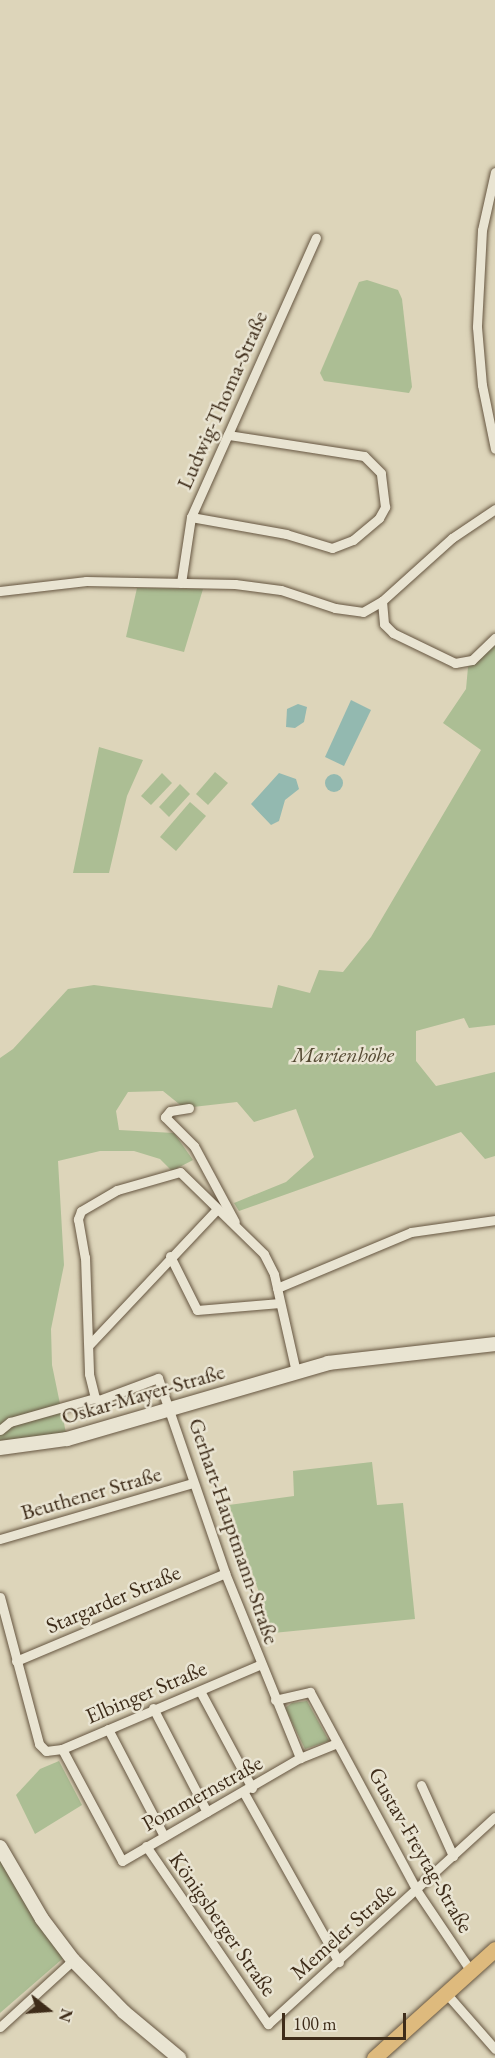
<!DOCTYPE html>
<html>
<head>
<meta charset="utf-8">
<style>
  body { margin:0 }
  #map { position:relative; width:495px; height:2058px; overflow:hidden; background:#ddd5ba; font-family:"EB Garamond",serif }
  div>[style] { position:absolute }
  .green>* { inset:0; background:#acbe94 }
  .water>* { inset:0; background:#93b9b0 }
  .round { border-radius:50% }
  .roads { filter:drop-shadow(0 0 2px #665641) drop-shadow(0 0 2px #665641) }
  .street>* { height:9px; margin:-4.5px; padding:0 4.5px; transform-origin:4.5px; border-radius:4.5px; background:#e9e4d2 }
  .secondary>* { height:14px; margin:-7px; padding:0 7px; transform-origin:7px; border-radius:7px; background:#e9e4d2 }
  .primary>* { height:15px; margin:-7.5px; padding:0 7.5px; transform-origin:7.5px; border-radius:7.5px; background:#deba7d }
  span { translate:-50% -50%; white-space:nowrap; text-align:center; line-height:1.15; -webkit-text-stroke:5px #e9e4d2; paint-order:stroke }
  .street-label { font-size:22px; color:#3e2c19 }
  .park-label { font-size:22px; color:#544932; font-style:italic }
  .north { position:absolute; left:18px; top:1980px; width:60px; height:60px; -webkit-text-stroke:4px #e9e4d2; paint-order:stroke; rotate:107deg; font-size:16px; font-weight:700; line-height:24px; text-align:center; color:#3e2c19 }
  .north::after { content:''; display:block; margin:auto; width:21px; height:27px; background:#3e2c19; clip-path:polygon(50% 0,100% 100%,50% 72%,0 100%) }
  .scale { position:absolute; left:282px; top:2013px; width:124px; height:27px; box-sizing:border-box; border:3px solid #3e2c19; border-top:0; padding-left:8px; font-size:18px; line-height:21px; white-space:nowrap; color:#3e2c19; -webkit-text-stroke:4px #e9e4d2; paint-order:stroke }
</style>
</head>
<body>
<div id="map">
  <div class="green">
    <div style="clip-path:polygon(367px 280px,398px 290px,402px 299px,412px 387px,409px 393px,324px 381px,320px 373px,359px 282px)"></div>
    <div style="clip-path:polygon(137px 588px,203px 589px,184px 652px,126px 637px)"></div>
    <div style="clip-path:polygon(495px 643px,495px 1025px,469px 1028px,464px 1018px,416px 1031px,416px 1061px,436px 1086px,495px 1072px,495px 1156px,485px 1159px,461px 1132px,239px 1211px,234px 1203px,286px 1182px,314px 1157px,296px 1109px,254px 1122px,237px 1102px,184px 1108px,163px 1091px,128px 1092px,116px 1111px,119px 1130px,174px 1133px,193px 1160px,172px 1171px,160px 1159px,134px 1151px,100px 1151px,58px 1161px,64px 1265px,51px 1329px,52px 1365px,66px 1433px,0 1441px,0 1058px,13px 1049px,68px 989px,94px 985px,272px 1008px,278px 985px,310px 993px,319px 970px,343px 972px,371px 937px,481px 750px,443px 723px,466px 689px,468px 667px)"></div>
    <div style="clip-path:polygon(99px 747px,143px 760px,127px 796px,109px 873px,73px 873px)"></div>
    <div style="clip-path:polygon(215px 772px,228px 783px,208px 805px,196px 794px)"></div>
    <div style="clip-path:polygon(162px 773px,172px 783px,151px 805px,141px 796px)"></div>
    <div style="clip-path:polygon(180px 784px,190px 794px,169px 817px,159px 807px)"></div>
    <div style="clip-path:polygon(190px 802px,206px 816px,176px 851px,160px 837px)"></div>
    <div style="clip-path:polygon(372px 1462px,377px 1505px,403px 1503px,415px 1619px,273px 1633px,229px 1505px,294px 1496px,293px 1471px)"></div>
    <div style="clip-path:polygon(307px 1701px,329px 1741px,305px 1749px,285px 1708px,292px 1703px)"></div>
    <div style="clip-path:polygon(59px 1761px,82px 1805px,35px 1834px,16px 1795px,40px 1769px)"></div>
    <div style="clip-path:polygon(0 1842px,68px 1954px,0 2013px)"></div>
  </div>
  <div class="water">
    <div style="clip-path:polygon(351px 700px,371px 710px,344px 766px,325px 757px)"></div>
    <div style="clip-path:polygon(298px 704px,307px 707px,304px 722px,295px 728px,286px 727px,287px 709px)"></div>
    <div style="clip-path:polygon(279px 773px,296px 779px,299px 789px,285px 800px,279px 821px,271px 825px,251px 804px)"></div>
    <div class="round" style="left:325px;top:774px;width:18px;height:18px"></div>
  </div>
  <div class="roads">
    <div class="street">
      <div style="left:495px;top:172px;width:59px;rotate:102.6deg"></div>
      <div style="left:482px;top:230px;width:97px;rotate:93deg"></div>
      <div style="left:477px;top:327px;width:58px;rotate:85.1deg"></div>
      <div style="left:482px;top:385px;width:65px;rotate:78.5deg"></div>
      <div style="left:191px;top:517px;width:97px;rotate:10.1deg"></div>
      <div style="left:286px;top:534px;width:48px;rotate:16.9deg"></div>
      <div style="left:332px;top:548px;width:22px;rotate:-21deg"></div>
      <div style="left:353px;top:540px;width:34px;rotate:-40deg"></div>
      <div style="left:379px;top:518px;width:13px;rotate:-61deg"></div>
      <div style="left:385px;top:507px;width:34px;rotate:-97deg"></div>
      <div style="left:381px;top:473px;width:24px;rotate:-135deg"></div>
      <div style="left:364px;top:456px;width:138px;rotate:-171.2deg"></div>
      <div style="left:181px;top:583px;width:67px;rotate:-81.4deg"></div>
      <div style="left:191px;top:517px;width:306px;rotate:-65.9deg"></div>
      <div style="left:0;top:591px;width:87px;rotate:-6.6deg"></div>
      <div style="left:86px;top:581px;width:149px;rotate:1.2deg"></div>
      <div style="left:235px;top:584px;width:46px;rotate:7.4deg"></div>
      <div style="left:281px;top:590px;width:57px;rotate:18.4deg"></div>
      <div style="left:335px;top:608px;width:28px;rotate:8deg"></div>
      <div style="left:363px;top:612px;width:22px;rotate:-30deg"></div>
      <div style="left:382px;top:601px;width:94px;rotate:-42deg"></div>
      <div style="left:452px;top:538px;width:52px;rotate:-34deg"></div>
      <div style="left:382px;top:601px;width:23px;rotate:85deg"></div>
      <div style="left:384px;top:624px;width:13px;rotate:45deg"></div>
      <div style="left:393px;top:633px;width:69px;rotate:25.8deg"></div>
      <div style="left:455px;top:663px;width:17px;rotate:-10deg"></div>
      <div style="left:472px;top:660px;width:32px;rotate:-44deg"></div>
      <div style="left:189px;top:1108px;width:19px;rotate:171deg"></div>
      <div style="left:170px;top:1111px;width:8px;rotate:130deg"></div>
      <div style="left:165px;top:1117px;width:41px;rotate:45deg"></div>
      <div style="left:194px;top:1146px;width:86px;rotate:61.7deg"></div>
      <div style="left:170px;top:1256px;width:60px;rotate:63.4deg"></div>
      <div style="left:197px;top:1310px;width:83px;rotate:-4.8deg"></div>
      <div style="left:277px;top:1288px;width:145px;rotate:-22.7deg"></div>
      <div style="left:411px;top:1232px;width:85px;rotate:-8.1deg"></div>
      <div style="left:89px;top:1345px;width:185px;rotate:-46.7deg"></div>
      <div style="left:296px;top:1372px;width:100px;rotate:-102.7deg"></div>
      <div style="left:274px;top:1274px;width:22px;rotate:-117deg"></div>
      <div style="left:264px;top:1254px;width:117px;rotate:-135.7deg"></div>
      <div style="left:180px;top:1172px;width:66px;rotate:164.1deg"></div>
      <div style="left:117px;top:1190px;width:42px;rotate:149.7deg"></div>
      <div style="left:81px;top:1211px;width:9px;rotate:111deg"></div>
      <div style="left:78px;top:1219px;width:39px;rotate:80deg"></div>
      <div style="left:85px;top:1257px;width:117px;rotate:88deg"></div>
      <div style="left:89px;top:1374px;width:25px;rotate:76deg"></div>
      <div style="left:95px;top:1398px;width:4px;rotate:27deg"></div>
      <div style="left:99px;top:1400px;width:63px;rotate:-20.4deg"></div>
      <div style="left:158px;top:1378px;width:206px;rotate:71deg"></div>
      <div style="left:225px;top:1573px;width:200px;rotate:67.9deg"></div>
      <div style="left:300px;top:1758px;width:40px;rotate:-22deg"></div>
      <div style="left:0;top:1430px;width:13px;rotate:-39deg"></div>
      <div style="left:10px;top:1422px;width:88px;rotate:-15.8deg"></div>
      <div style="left:0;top:1539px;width:201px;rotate:-16.2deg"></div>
      <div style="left:0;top:1597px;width:152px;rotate:75.1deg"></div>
      <div style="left:39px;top:1744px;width:10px;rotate:45deg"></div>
      <div style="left:46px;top:1751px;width:16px;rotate:-7deg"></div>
      <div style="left:62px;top:1749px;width:214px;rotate:-23.1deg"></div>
      <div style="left:16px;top:1661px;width:227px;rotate:-22.8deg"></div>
      <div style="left:200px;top:1691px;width:110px;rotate:61.8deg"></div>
      <div style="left:275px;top:1700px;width:36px;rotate:-13deg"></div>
      <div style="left:310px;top:1692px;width:226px;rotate:61.7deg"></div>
      <div style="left:417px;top:1891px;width:95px;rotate:56.1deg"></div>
      <div style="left:153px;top:1708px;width:117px;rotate:62.6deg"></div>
      <div style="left:108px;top:1729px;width:121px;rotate:62.4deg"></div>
      <div style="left:62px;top:1749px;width:127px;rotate:61.8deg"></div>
      <div style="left:122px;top:1861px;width:206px;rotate:-30.1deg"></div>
      <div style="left:421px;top:1785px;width:78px;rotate:65.7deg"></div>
      <div style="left:244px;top:1793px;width:194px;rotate:60.7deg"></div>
      <div style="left:146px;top:1846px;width:216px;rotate:55.6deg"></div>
      <div style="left:268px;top:2024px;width:307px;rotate:-42.4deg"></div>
      <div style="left:445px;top:1992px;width:76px;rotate:48.7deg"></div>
      <div style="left:0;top:2027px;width:99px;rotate:-42.5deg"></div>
    </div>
    <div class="secondary">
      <div style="left:0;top:1448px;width:68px;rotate:-7.7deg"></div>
      <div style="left:67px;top:1439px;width:272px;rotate:-16.2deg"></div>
      <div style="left:328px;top:1363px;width:168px;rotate:-6.5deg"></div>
      <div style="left:0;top:1847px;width:83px;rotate:59.7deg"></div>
      <div style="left:42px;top:1919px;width:51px;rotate:52.9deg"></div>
      <div style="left:73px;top:1960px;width:73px;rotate:45.6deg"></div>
      <div style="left:124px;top:2012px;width:72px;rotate:39.9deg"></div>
    </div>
    <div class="primary">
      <div style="left:374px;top:2058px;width:163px;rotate:-42deg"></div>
    </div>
  </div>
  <div class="street-label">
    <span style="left:222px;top:400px;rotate:-66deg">Ludwig-Thoma-Straße</span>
    <span style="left:143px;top:1394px;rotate:-16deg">Oskar-Mayer-Straße</span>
    <span style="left:91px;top:1493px;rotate:-16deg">Beuthener Straße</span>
    <span style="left:234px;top:1531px;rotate:71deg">Gerhart-Hauptmann-Straße</span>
    <span style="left:113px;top:1599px;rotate:-23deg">Stargarder Straße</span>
    <span style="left:146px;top:1692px;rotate:-23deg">Elbinger Straße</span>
    <span style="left:202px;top:1793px;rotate:-29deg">Pommernstraße</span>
    <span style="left:421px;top:1850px;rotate:60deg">Gustav-Freytag-Straße</span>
    <span style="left:223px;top:1924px;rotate:55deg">Königsberger Straße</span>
    <span style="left:343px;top:1931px;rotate:-42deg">Memeler Straße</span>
  </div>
  <div class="park-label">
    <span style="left:343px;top:1055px">Marienhöhe</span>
  </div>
  <div class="north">N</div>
  <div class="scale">100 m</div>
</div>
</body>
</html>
